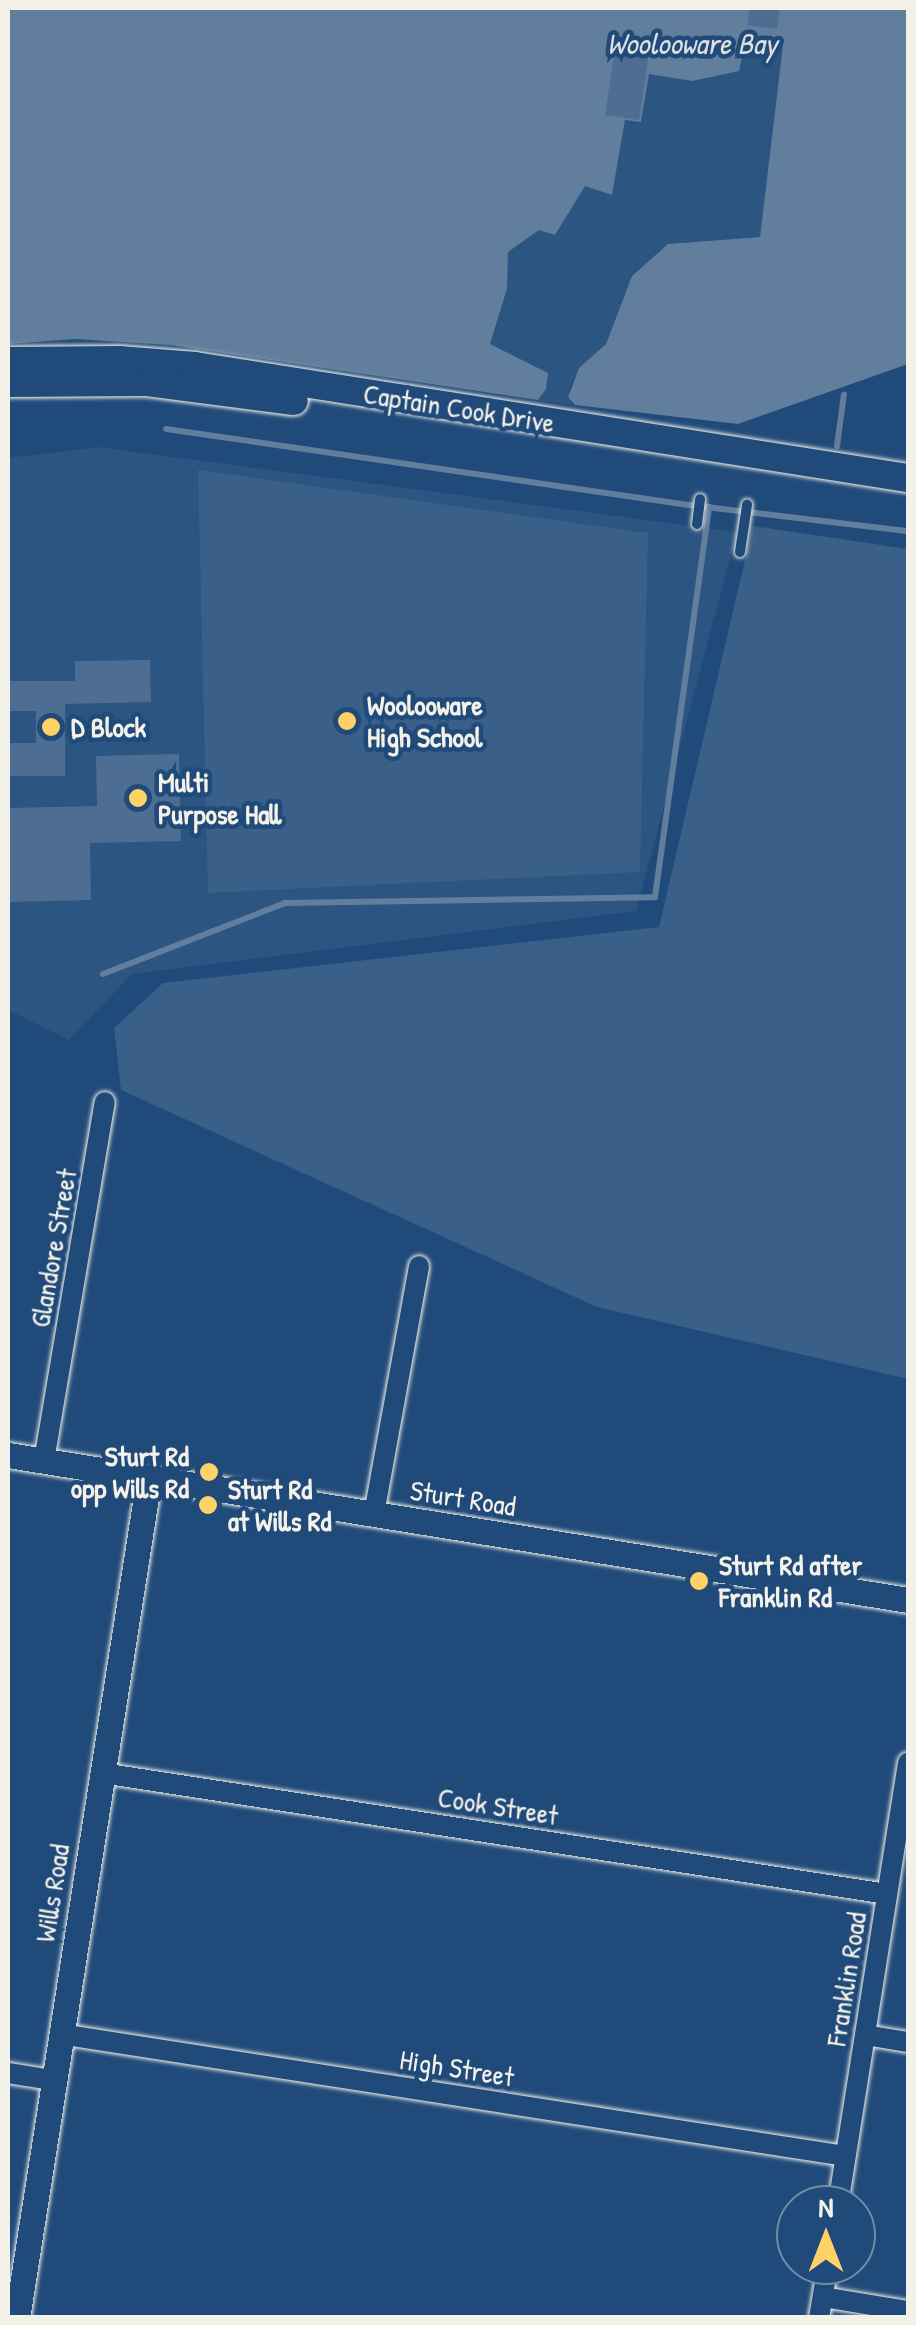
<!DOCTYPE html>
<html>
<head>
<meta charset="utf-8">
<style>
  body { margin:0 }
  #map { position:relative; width:916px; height:2325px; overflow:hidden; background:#1f4a7a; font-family:"Patrick Hand",sans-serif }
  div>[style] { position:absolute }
  .built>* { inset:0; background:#2d5581 }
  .green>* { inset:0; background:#3a5f88 }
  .water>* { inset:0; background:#627e9d }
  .stream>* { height:6px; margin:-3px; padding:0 3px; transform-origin:3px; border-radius:3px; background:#627e9d }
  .building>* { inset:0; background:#4d6e92 }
  .roads { filter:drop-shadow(0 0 2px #f4f1e8) drop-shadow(0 0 2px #f4f1e8) }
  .service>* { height:10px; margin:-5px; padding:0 5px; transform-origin:5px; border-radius:5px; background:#1f4a7a }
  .minor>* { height:20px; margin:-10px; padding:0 10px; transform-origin:10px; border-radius:10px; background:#1f4a7a }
  .tertiary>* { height:25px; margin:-12.5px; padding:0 12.5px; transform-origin:12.5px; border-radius:12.5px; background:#1f4a7a }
  .secondary>* { height:28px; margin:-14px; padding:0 14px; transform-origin:14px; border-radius:14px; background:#1f4a7a }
  .dots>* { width:28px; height:28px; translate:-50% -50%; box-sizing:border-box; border:5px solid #1f4a7a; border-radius:50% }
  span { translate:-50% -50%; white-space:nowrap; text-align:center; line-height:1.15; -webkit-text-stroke:9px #1f4a7a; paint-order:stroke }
  .street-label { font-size:28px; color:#f4f1e8 }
  .poi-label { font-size:28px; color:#f4f1e8; font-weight:700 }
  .left { translate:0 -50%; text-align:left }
  .right { translate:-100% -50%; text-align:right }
  .water-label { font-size:30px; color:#dee0dd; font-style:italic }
  .frame { position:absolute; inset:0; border:10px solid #f4f1e8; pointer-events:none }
  .north { position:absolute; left:776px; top:2185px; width:100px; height:100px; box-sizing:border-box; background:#1f4a7a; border:2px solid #748da6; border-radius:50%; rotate:0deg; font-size:28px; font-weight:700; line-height:40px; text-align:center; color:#f4f1e8 }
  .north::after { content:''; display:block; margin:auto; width:35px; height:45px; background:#ffd166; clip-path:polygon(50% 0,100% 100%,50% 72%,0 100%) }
</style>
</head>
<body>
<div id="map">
  <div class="built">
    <div style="clip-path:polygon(746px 40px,783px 43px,760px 237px,668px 244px,632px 276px,606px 344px,579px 368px,570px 387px,568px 397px,575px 405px,538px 400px,546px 389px,490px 345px,507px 289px,507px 252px,539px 229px,555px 235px,585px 185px,612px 194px,625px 120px,641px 122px,649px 73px,692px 81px,738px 71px)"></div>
    <div style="clip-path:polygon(98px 447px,737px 532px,636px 911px,132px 974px,69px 1040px,8px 1010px,8px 458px)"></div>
  </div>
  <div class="green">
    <div style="clip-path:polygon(198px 470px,648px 533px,640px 872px,208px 893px)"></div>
    <div style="clip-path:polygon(753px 526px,908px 549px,908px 1379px,597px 1307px,121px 1090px,114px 1028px,163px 983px,659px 927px)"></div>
  </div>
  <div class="water">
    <div style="clip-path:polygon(8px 8px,908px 8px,908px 364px,738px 424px,575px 405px,568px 397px,579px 368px,606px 344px,632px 276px,668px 244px,760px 237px,783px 44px,750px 40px,746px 40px,739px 71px,692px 81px,649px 74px,641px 122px,625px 120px,612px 195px,585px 186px,555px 235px,539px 230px,508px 252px,507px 289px,490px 344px,548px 373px,546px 389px,538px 400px,171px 345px,75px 339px,8px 344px)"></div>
  </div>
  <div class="stream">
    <div style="left:166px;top:429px;width:528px;rotate:8.27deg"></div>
    <div style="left:689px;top:505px;width:221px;rotate:6.8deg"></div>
    <div style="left:837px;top:446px;width:52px;rotate:-82.3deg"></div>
    <div style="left:103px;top:974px;width:195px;rotate:-21.3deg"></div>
    <div style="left:285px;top:903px;width:370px;rotate:-0.9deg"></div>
    <div style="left:655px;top:897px;width:394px;rotate:-82.1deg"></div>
  </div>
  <div class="building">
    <div style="clip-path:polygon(750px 8px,780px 8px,777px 29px,747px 25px)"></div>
    <div style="clip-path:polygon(616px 43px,650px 48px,639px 120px,605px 115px)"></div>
    <div style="clip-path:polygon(150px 660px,151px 702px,65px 704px,65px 776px,8px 776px,8px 743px,36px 743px,36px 711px,8px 711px,8px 681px,75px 681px,75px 661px)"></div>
    <div style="clip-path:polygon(179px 754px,181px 841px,90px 843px,91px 900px,8px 902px,8px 808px,97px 806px,96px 756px)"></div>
  </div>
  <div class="roads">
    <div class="service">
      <div style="left:697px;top:524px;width:25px;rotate:-83deg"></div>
      <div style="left:740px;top:552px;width:48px;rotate:-81.5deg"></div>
    </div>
    <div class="minor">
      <div style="left:44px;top:1461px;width:364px;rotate:-80.4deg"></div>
      <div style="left:374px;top:1514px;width:252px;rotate:-79.7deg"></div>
      <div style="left:102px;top:1773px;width:794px;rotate:8.76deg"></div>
      <div style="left:60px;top:2034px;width:794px;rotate:8.83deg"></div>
      <div style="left:865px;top:2035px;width:44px;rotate:9.2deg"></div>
      <div style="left:8px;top:2073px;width:45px;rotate:9deg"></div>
      <div style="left:838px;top:2205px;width:448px;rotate:-81deg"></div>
      <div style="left:823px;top:2297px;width:86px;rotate:9.4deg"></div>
      <div style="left:819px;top:2318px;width:54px;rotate:-80.4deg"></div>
    </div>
    <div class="tertiary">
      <div style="left:8px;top:1455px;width:912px;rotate:9.15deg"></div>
      <div style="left:17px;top:2318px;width:850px;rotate:-81.07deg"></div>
    </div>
    <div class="secondary">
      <div style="left:8px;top:361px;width:111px;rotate:-0.5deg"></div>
      <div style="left:119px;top:360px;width:76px;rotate:4.5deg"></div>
      <div style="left:195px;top:366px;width:722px;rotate:8.93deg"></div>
      <div style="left:8px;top:383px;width:139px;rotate:-0.4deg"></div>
      <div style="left:147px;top:382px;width:148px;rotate:7.4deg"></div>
    </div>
  </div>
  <div class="dots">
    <div style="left:347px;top:721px;background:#ffd166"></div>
    <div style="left:51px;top:727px;background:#ffd166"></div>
    <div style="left:138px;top:798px;background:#ffd166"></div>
    <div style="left:209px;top:1472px;background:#ffd166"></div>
    <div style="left:208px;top:1505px;background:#ffd166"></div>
    <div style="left:699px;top:1581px;background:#ffd166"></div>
  </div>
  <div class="street-label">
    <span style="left:459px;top:408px;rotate:9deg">Captain Cook Drive</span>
    <span style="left:53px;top:1248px;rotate:-80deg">Glandore Street</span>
    <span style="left:463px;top:1498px;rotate:9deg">Sturt Road</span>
    <span style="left:498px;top:1806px;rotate:9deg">Cook Street</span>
    <span style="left:52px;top:1893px;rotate:-81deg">Wills Road</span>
    <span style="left:846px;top:1979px;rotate:-81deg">Franklin Road</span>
    <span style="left:457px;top:2068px;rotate:9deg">High Street</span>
  </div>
  <div class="poi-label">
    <span class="left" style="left:367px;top:721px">Woolooware<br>High School</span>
    <span class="left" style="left:71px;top:727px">D Block</span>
    <span class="left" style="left:158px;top:798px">Multi<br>Purpose Hall</span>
    <span class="right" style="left:189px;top:1472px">Sturt Rd<br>opp Wills Rd</span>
    <span class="left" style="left:228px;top:1505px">Sturt Rd<br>at Wills Rd</span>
    <span class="left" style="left:719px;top:1581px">Sturt Rd after<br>Franklin Rd</span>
  </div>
  <div class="water-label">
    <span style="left:692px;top:43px">Woolooware Bay</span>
  </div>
  <div class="frame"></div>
  <div class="north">N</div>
</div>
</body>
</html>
